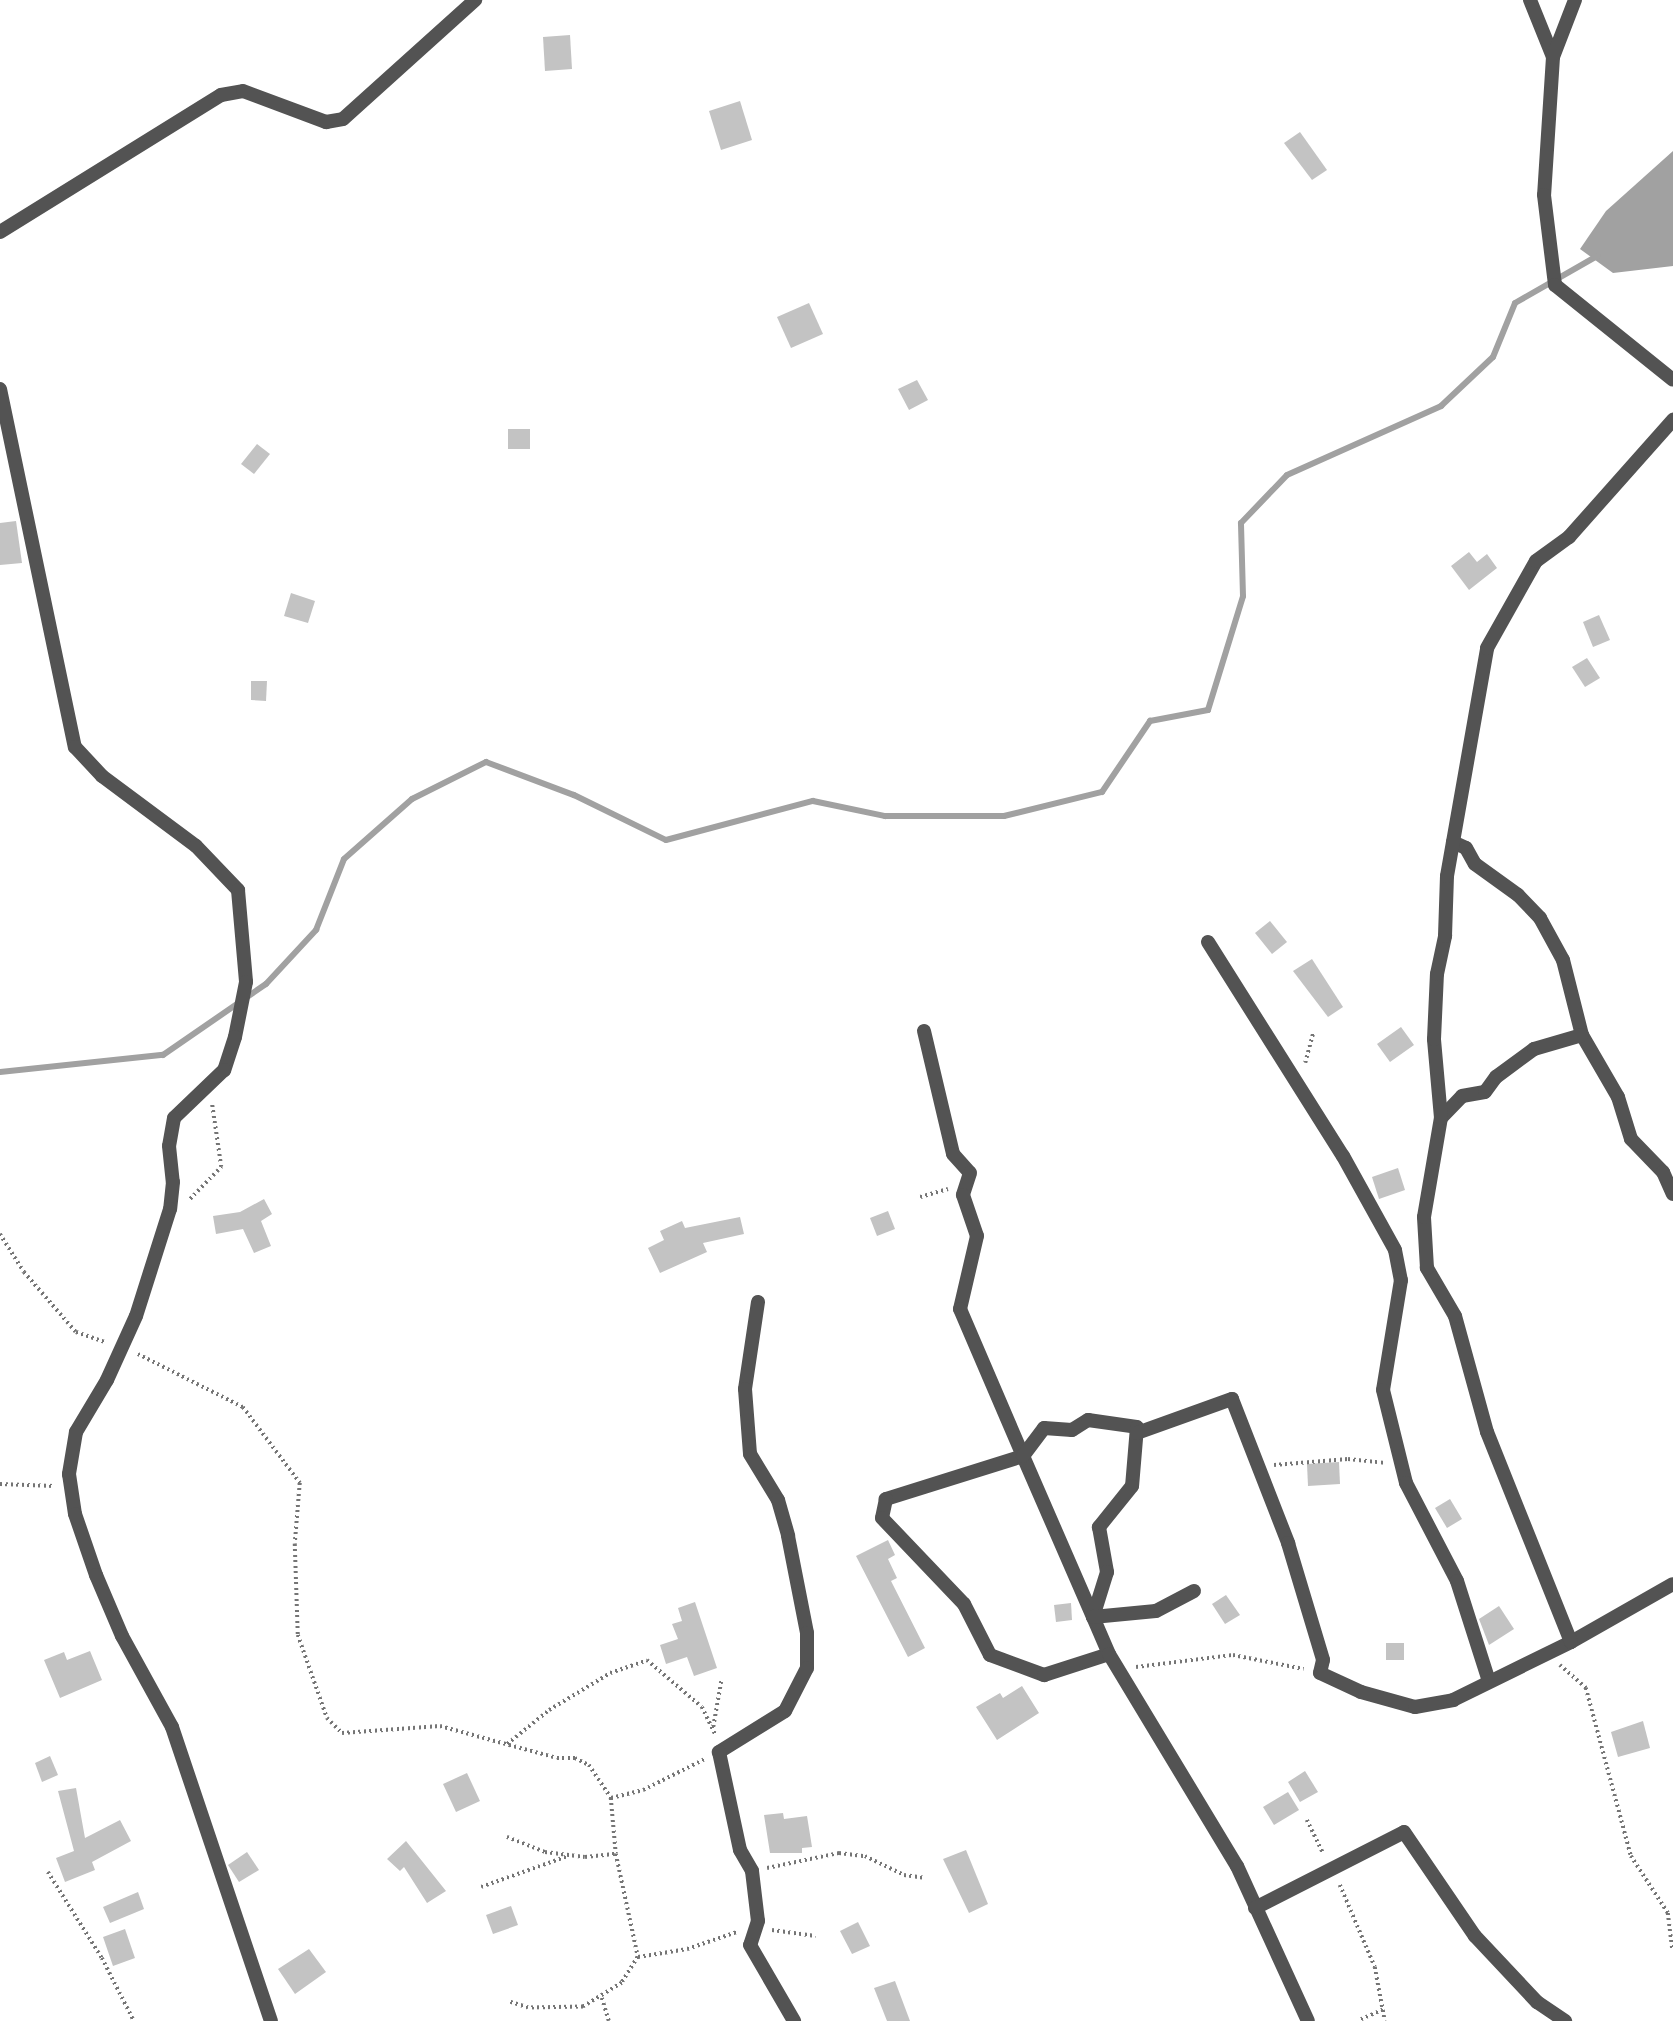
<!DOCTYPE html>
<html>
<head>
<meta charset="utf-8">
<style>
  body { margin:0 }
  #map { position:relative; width:1673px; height:2021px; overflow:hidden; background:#fff; font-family:"IBM Plex Sans",sans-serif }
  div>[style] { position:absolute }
  .water>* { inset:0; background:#a1a1a1 }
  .stream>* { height:6px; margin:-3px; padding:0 3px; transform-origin:3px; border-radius:3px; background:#a1a1a1 }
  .building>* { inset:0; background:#c3c3c3 }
  .path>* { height:3.5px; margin-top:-1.75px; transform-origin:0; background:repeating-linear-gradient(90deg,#757575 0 2px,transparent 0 5.5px) }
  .minor>* { height:14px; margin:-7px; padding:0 7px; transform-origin:7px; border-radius:7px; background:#535353 }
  span { translate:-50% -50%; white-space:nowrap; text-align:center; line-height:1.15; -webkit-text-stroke:6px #fff; paint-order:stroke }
</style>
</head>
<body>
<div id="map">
  <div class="water">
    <div style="clip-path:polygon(1673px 151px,1673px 266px,1613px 273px,1580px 249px,1606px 211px)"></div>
  </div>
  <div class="stream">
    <div style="left:0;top:1072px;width:164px;rotate:-6deg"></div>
    <div style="left:163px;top:1055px;width:125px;rotate:-34.6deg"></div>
    <div style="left:266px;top:984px;width:74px;rotate:-47.2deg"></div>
    <div style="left:316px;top:930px;width:76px;rotate:-68.5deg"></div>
    <div style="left:344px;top:859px;width:91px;rotate:-41.4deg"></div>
    <div style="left:412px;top:799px;width:83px;rotate:-26.6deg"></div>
    <div style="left:486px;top:762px;width:94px;rotate:20.6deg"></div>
    <div style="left:574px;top:795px;width:102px;rotate:26.1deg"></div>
    <div style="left:666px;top:840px;width:152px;rotate:-14.9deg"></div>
    <div style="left:813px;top:801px;width:74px;rotate:11.8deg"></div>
    <div style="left:885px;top:816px;width:119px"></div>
    <div style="left:1004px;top:816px;width:101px;rotate:-13.8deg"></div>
    <div style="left:1102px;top:792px;width:86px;rotate:-55.9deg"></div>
    <div style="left:1150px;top:721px;width:59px;rotate:-10.7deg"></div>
    <div style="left:1208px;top:710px;width:119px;rotate:-72.9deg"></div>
    <div style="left:1243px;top:596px;width:73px;rotate:-91.6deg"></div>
    <div style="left:1241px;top:523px;width:66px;rotate:-46.2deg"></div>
    <div style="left:1287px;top:475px;width:169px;rotate:-24.1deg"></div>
    <div style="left:1441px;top:406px;width:71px;rotate:-43.3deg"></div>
    <div style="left:1493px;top:357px;width:58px;rotate:-67.8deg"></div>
    <div style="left:1515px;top:303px;width:95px;rotate:-29.8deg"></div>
  </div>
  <div class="building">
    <div style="clip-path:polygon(570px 35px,572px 69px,545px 71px,543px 37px)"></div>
    <div style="clip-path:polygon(740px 101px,752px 140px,721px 150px,709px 111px)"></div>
    <div style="clip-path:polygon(1300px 132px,1327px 170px,1312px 180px,1284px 143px)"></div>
    <div style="clip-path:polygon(809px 303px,823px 334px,791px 348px,777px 317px)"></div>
    <div style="clip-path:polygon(917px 380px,928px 400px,909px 410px,898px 389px)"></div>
    <div style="clip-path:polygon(508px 429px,530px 429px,530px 449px,508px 449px)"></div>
    <div style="clip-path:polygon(257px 444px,270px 454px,254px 474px,241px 464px)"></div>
    <div style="clip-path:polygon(16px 521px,22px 563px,0 565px,0 523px)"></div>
    <div style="clip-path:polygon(1469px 552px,1477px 562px,1487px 554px,1497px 568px,1469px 590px,1451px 566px)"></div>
    <div style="clip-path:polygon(291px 593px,315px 601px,308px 623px,284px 616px)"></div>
    <div style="clip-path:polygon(1599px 615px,1610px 640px,1593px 647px,1583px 622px)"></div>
    <div style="clip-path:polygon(1587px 658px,1600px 678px,1585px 687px,1572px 667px)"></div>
    <div style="clip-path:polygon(251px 681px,267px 681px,266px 701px,251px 700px)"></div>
    <div style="clip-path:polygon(1270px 921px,1287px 942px,1272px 954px,1255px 933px)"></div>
    <div style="clip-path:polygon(1312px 959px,1343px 1007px,1328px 1017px,1293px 971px)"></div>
    <div style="clip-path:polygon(1401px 1027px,1414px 1045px,1390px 1062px,1377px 1044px)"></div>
    <div style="clip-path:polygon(1398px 1168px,1405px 1190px,1379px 1199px,1372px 1177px)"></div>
    <div style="clip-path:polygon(264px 1199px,272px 1214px,261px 1221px,271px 1246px,254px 1253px,243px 1229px,216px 1234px,213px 1216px,240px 1212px)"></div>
    <div style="clip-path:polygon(888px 1211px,895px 1229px,877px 1236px,870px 1218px)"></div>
    <div style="clip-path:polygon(740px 1217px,744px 1234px,703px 1243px,707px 1252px,660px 1273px,648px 1248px,664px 1240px,660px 1231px,682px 1221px,685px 1228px)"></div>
    <div style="clip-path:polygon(1339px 1462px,1340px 1484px,1308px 1486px,1307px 1464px)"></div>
    <div style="clip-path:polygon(1450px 1499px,1462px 1519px,1447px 1528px,1435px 1508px)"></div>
    <div style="clip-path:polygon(888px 1540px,895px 1555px,888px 1559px,897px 1578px,891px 1581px,925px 1648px,908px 1657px,856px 1556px)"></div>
    <div style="clip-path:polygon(1226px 1595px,1240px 1615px,1225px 1624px,1212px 1604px)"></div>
    <div style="clip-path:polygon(695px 1602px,717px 1668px,694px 1676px,687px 1657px,666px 1664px,660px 1645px,678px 1639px,672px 1624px,682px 1621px,678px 1608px)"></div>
    <div style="clip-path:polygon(1071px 1603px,1072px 1620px,1056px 1622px,1054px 1605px)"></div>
    <div style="clip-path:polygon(1499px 1606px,1514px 1629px,1489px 1645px,1479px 1619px)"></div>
    <div style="clip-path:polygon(1386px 1643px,1404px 1643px,1404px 1660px,1386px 1660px)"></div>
    <div style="clip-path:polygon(90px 1651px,102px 1680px,60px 1698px,44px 1660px,64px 1652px,67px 1660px)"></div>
    <div style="clip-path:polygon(1022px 1686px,1039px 1713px,997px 1740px,976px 1707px,1000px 1693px,1003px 1698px)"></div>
    <div style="clip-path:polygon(1643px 1721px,1650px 1748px,1618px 1757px,1611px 1732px)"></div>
    <div style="clip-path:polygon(50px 1756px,58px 1775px,42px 1782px,35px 1763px)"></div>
    <div style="clip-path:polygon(1305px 1771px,1318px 1792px,1300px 1802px,1288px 1782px)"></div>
    <div style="clip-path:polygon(467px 1773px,480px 1801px,456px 1812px,443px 1784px)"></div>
    <div style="clip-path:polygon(76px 1788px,85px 1838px,120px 1820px,131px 1841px,92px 1862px,95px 1870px,65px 1882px,56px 1858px,74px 1851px,58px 1791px)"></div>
    <div style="clip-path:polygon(1288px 1792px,1299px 1810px,1274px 1825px,1263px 1807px)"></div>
    <div style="clip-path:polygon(783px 1813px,784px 1819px,807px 1816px,812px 1847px,802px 1848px,802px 1853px,770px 1853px,764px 1815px)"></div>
    <div style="clip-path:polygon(406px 1841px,446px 1891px,427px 1903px,404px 1867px,400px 1871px,387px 1859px)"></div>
    <div style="clip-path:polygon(966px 1850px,988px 1904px,969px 1913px,943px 1859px)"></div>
    <div style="clip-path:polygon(247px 1852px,259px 1870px,239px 1882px,228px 1865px)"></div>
    <div style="clip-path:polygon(138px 1892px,144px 1909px,110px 1923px,103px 1907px)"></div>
    <div style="clip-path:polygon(511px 1906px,518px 1925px,493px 1934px,486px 1915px)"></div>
    <div style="clip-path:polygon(858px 1922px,870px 1946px,852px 1954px,840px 1931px)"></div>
    <div style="clip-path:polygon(125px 1929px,135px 1958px,113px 1966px,103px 1937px)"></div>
    <div style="clip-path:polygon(309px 1949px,326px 1972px,295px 1994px,278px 1969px)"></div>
    <div style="clip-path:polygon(895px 1981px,910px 2021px,887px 2021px,874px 1988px)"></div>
  </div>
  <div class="path">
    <div style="left:1305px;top:1063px;width:30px;rotate:-75deg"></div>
    <div style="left:920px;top:1197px;width:29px;rotate:-16deg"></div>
    <div style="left:190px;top:1199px;width:45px;rotate:-45.9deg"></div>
    <div style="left:221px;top:1167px;width:63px;rotate:-98.3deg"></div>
    <div style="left:0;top:1234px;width:45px;rotate:57.7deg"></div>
    <div style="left:24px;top:1272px;width:79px;rotate:49.1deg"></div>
    <div style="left:76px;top:1332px;width:31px;rotate:19deg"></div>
    <div style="left:138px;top:1354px;width:118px;rotate:26.8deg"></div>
    <div style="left:243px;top:1407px;width:95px;rotate:53.1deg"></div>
    <div style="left:300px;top:1483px;width:61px;rotate:94.7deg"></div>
    <div style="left:295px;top:1544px;width:91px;rotate:88.1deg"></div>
    <div style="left:298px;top:1635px;width:88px;rotate:70.7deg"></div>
    <div style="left:327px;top:1718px;width:21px;rotate:45deg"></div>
    <div style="left:342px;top:1733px;width:98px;rotate:-4.1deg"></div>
    <div style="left:440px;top:1726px;width:121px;rotate:15.3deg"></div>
    <div style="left:557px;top:1758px;width:18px"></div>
    <div style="left:575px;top:1758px;width:16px;rotate:27deg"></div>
    <div style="left:589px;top:1765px;width:40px;rotate:56deg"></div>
    <div style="left:611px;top:1798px;width:56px;rotate:84.9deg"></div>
    <div style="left:616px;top:1854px;width:105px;rotate:77.9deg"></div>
    <div style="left:638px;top:1957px;width:31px;rotate:122deg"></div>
    <div style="left:622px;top:1983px;width:46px;rotate:148.4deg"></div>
    <div style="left:583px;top:2007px;width:55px;rotate:179deg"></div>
    <div style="left:528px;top:2008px;width:20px;rotate:-162deg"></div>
    <div style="left:1274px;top:1465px;width:74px;rotate:-4.6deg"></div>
    <div style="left:1348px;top:1459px;width:37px;rotate:6deg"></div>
    <div style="left:0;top:1484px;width:54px;rotate:2.1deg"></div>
    <div style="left:1560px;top:1665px;width:35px;rotate:41deg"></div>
    <div style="left:1586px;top:1688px;width:174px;rotate:75deg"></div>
    <div style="left:1631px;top:1856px;width:68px;rotate:57deg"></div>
    <div style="left:1668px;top:1913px;width:38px;rotate:83deg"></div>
    <div style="left:1136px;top:1667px;width:98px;rotate:-7.1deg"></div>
    <div style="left:1233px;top:1655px;width:72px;rotate:11.2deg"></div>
    <div style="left:713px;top:1727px;width:47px;rotate:-80.1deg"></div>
    <div style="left:507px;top:1744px;width:54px;rotate:-39deg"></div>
    <div style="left:549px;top:1710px;width:71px;rotate:-31.2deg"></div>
    <div style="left:610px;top:1673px;width:39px;rotate:-19deg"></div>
    <div style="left:647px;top:1660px;width:72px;rotate:40.5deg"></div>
    <div style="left:702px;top:1707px;width:32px;rotate:64deg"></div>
    <div style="left:611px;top:1798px;width:33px;rotate:-14deg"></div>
    <div style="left:643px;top:1790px;width:69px;rotate:-26.6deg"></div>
    <div style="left:1307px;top:1820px;width:37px;rotate:64deg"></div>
    <div style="left:507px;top:1837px;width:41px;rotate:21.5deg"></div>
    <div style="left:545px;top:1852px;width:40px;rotate:7.1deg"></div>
    <div style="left:585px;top:1857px;width:31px;rotate:-6deg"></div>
    <div style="left:767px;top:1868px;width:74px;rotate:-11.8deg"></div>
    <div style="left:839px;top:1853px;width:26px;rotate:7deg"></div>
    <div style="left:865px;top:1856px;width:43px;rotate:26deg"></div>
    <div style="left:904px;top:1875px;width:22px;rotate:8deg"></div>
    <div style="left:48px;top:1872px;width:102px;rotate:57.9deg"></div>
    <div style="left:102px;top:1958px;width:71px;rotate:63.1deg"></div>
    <div style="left:1340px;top:1885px;width:89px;rotate:66.9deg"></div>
    <div style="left:1375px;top:1967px;width:44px;rotate:79.5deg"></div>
    <div style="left:1383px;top:2010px;width:27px;rotate:156deg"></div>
    <div style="left:481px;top:1887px;width:92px;rotate:-19.6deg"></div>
    <div style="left:772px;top:1930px;width:44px;rotate:7.8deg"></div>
    <div style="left:638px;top:1957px;width:50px;rotate:-9.3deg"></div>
    <div style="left:687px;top:1949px;width:53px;rotate:-18.8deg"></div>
    <div style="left:602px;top:1998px;width:24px;rotate:73deg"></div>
    <div style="left:1383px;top:2010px;width:11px;rotate:80deg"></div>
  </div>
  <div class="minor">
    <div style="left:1530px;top:0;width:61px;rotate:68deg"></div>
    <div style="left:1553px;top:57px;width:138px;rotate:93.7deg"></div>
    <div style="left:1544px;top:195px;width:91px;rotate:83deg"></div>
    <div style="left:1555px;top:285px;width:151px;rotate:38.8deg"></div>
    <div style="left:1553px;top:57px;width:61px;rotate:-68.9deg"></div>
    <div style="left:0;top:232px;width:260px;rotate:-31.8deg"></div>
    <div style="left:221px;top:95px;width:22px;rotate:-10deg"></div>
    <div style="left:243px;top:91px;width:89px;rotate:20.5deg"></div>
    <div style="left:326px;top:122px;width:17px;rotate:-10deg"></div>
    <div style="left:343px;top:119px;width:178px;rotate:-42deg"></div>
    <div style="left:0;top:389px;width:366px;rotate:78.2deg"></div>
    <div style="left:75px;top:747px;width:40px;rotate:47deg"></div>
    <div style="left:102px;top:776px;width:117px;rotate:36.7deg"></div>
    <div style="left:196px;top:846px;width:61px;rotate:46.3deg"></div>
    <div style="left:238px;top:890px;width:92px;rotate:85deg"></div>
    <div style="left:246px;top:982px;width:56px;rotate:101.3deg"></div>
    <div style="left:235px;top:1037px;width:35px;rotate:108deg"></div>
    <div style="left:224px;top:1070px;width:69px;rotate:136.2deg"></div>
    <div style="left:174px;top:1118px;width:28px;rotate:100deg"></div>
    <div style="left:169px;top:1146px;width:36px;rotate:84deg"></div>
    <div style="left:173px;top:1182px;width:27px;rotate:96deg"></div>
    <div style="left:170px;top:1209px;width:112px;rotate:107.6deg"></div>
    <div style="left:136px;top:1316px;width:70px;rotate:114.4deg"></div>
    <div style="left:107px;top:1380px;width:61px;rotate:120.8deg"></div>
    <div style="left:76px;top:1432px;width:43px;rotate:99.5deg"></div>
    <div style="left:69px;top:1474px;width:40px;rotate:81.5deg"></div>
    <div style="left:75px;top:1514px;width:65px;rotate:71deg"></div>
    <div style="left:96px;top:1575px;width:66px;rotate:66.9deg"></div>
    <div style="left:122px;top:1636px;width:104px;rotate:61.2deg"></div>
    <div style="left:172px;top:1727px;width:310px;rotate:71.4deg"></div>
    <div style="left:1453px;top:842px;width:14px;rotate:25deg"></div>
    <div style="left:1466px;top:848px;width:18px;rotate:61deg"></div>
    <div style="left:1475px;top:864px;width:53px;rotate:35.8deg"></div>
    <div style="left:1518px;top:895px;width:32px;rotate:46deg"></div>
    <div style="left:1540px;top:918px;width:48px;rotate:61.3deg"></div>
    <div style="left:1563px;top:960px;width:77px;rotate:75.8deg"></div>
    <div style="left:1582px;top:1035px;width:72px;rotate:59.9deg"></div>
    <div style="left:1618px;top:1097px;width:44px;rotate:72.8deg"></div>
    <div style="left:1631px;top:1139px;width:46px;rotate:45.9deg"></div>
    <div style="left:1663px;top:1172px;width:24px;rotate:66deg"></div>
    <div style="left:1208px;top:942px;width:253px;rotate:57.8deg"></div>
    <div style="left:1343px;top:1156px;width:107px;rotate:61deg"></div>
    <div style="left:1395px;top:1250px;width:31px;rotate:79deg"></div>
    <div style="left:1401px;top:1280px;width:111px;rotate:99.3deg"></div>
    <div style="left:1383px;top:1390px;width:96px;rotate:76.1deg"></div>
    <div style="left:1406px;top:1483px;width:110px;rotate:62.5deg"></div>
    <div style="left:1457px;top:1581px;width:105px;rotate:72.3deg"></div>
    <div style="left:924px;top:1031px;width:126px;rotate:76.7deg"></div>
    <div style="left:953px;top:1154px;width:25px;rotate:48deg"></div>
    <div style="left:970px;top:1173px;width:23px;rotate:108deg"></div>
    <div style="left:963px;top:1195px;width:43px;rotate:71.1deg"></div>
    <div style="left:977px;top:1236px;width:75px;rotate:103.1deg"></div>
    <div style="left:960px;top:1309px;width:160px;rotate:66.8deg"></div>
    <div style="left:1023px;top:1456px;width:144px;rotate:162.6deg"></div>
    <div style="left:886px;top:1499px;width:19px;rotate:102deg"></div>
    <div style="left:882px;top:1518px;width:119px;rotate:46.4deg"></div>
    <div style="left:964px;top:1604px;width:57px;rotate:63deg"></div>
    <div style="left:990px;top:1655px;width:58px;rotate:20.3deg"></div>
    <div style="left:1044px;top:1675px;width:68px;rotate:-17.9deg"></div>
    <div style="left:1109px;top:1654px;width:40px;rotate:-113.4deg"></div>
    <div style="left:1093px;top:1617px;width:176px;rotate:-113.5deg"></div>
    <div style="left:1023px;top:1456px;width:35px;rotate:-53deg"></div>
    <div style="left:1044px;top:1428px;width:28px;rotate:4deg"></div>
    <div style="left:1072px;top:1430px;width:19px;rotate:-32deg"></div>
    <div style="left:1088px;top:1420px;width:49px;rotate:8.1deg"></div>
    <div style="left:1137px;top:1427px;width:59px;rotate:94.8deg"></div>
    <div style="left:1132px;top:1486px;width:53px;rotate:128.8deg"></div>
    <div style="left:1099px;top:1527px;width:46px;rotate:79.9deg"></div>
    <div style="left:1107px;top:1572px;width:47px;rotate:107.3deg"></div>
    <div style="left:1093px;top:1617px;width:63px;rotate:-5.4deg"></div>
    <div style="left:1156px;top:1611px;width:43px;rotate:-27.8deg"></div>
    <div style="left:1441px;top:1118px;width:30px;rotate:-46deg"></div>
    <div style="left:1462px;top:1096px;width:23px;rotate:-10deg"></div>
    <div style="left:1485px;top:1092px;width:19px;rotate:-54deg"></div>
    <div style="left:1496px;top:1077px;width:47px;rotate:-36.4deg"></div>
    <div style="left:1534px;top:1049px;width:50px;rotate:-16.3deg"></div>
    <div style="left:758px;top:1302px;width:88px;rotate:98.5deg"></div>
    <div style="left:745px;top:1389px;width:65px;rotate:85.6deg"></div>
    <div style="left:750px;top:1454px;width:54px;rotate:58.7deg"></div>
    <div style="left:778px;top:1500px;width:37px;rotate:74deg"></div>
    <div style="left:788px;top:1536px;width:99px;rotate:78.9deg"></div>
    <div style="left:807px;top:1633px;width:35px;rotate:90deg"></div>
    <div style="left:807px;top:1668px;width:48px;rotate:117.1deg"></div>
    <div style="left:785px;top:1711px;width:78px;rotate:148.2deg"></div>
    <div style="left:719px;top:1752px;width:100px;rotate:77.9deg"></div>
    <div style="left:740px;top:1850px;width:24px;rotate:60deg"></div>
    <div style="left:752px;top:1871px;width:50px;rotate:83.2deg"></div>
    <div style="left:758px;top:1921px;width:25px;rotate:108deg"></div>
    <div style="left:750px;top:1945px;width:88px;rotate:59.9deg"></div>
    <div style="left:1137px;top:1433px;width:101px;rotate:-19.7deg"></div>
    <div style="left:1232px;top:1399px;width:155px;rotate:68.7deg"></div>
    <div style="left:1288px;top:1543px;width:122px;rotate:73.3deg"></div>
    <div style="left:1323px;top:1660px;width:13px;rotate:103deg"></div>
    <div style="left:1320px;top:1673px;width:45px;rotate:24.9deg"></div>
    <div style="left:1361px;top:1692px;width:56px;rotate:15.5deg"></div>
    <div style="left:1415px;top:1707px;width:39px;rotate:-10deg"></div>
    <div style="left:1453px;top:1700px;width:131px;rotate:-26.2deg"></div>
    <div style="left:1571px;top:1642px;width:117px;rotate:-29.6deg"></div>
    <div style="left:1571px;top:1642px;width:226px;rotate:-111.8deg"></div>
    <div style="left:1487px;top:1432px;width:120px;rotate:-105.4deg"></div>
    <div style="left:1455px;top:1316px;width:56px;rotate:-120.3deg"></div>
    <div style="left:1427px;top:1268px;width:51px;rotate:-93.4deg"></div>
    <div style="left:1424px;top:1217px;width:100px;rotate:-80.3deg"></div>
    <div style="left:1441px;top:1118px;width:79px;rotate:-95.1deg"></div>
    <div style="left:1434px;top:1039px;width:65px;rotate:-87.4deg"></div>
    <div style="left:1437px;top:974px;width:39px;rotate:-78deg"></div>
    <div style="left:1445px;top:936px;width:60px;rotate:-88.1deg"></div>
    <div style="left:1447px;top:876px;width:231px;rotate:-80deg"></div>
    <div style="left:1487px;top:648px;width:100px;rotate:-60.6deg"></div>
    <div style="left:1536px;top:561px;width:41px;rotate:-36deg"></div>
    <div style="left:1569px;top:537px;width:157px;rotate:-48.4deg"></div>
    <div style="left:1109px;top:1654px;width:248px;rotate:58.9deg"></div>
    <div style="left:1237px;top:1866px;width:170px;rotate:65.4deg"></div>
    <div style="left:1255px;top:1908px;width:167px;rotate:-27deg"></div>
    <div style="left:1404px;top:1832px;width:126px;rotate:55.7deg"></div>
    <div style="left:1475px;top:1936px;width:91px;rotate:46.8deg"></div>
    <div style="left:1537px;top:2002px;width:34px;rotate:34deg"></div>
  </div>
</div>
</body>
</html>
